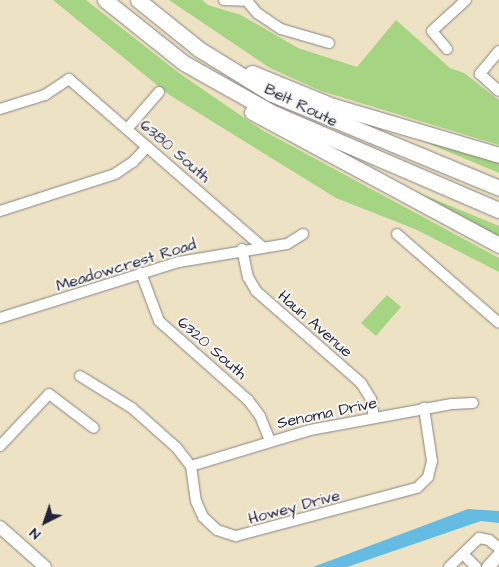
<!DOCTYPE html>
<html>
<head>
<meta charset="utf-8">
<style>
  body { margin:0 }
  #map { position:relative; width:499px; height:567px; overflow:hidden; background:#eee2c4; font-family:"Architects Daughter",sans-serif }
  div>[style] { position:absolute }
  .green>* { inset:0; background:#a5d482 }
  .water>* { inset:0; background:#65bce2 }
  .roads { filter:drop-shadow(0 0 1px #888280) drop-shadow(0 0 1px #888280) }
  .minor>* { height:10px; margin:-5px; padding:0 5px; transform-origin:5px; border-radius:5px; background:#fff }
  .major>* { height:12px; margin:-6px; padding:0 6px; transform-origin:6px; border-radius:6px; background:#fff }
  .highway>* { height:15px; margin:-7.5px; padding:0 7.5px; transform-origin:7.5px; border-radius:7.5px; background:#fff }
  span { translate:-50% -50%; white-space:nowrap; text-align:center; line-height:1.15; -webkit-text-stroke:4px #f6f6f2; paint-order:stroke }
  .street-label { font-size:16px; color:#22223b }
  .north { position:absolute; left:20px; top:497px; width:50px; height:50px; -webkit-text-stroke:4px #f6f6f2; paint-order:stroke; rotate:221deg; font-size:14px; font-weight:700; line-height:20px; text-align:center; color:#22223b }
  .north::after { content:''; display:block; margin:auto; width:18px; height:22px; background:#22223b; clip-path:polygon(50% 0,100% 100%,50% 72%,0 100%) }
</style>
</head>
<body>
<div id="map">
  <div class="green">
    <div style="clip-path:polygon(53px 0,86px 0,179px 73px,262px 130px,499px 258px,499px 272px,415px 229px,336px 198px,168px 94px)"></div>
    <div style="clip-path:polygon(169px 0,202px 0,208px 5px,241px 15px,298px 48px,357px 67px,396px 20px,450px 68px,464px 73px,499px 100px,499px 145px,321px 91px,270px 68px)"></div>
    <div style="clip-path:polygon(406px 134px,499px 163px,499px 173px)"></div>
    <div style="clip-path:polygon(378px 176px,499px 226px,499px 237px)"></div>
    <div style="clip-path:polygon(387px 295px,401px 307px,376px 336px,361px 323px)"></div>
  </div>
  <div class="water">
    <div style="clip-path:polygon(468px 509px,499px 511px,499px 523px,481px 521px,347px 567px,313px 567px)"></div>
  </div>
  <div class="roads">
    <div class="minor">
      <div style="left:224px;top:0;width:23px;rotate:2deg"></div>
      <div style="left:247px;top:1px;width:16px;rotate:50deg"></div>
      <div style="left:257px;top:13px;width:29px;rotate:34deg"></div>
      <div style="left:281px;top:29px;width:50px;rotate:16.3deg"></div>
      <div style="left:447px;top:49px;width:23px;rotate:-130deg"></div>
      <div style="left:432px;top:31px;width:46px;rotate:-42.4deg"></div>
      <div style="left:499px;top:51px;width:30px;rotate:130deg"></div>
      <div style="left:480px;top:74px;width:25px;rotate:42deg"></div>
      <div style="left:0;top:109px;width:47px;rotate:-17.3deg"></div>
      <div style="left:45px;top:95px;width:29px;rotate:-34deg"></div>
      <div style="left:69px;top:79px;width:254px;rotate:41deg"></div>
      <div style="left:127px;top:129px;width:49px;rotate:-49.1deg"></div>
      <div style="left:0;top:211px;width:121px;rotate:-17.8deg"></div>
      <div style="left:115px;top:174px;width:22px;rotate:-34deg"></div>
      <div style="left:133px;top:162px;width:21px;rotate:-47deg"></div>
      <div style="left:397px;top:234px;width:135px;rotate:41.1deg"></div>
      <div style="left:242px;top:249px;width:29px;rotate:78deg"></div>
      <div style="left:248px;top:277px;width:16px;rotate:60deg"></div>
      <div style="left:256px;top:291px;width:140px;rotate:41.2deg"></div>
      <div style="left:361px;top:383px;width:19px;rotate:58deg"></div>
      <div style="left:371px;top:399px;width:19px;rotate:81deg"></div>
      <div style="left:141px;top:273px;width:51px;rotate:69.4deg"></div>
      <div style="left:159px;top:321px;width:119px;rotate:41.6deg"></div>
      <div style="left:248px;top:400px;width:20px;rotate:53deg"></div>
      <div style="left:260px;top:416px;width:27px;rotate:68deg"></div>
      <div style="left:0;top:318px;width:188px;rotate:-17.4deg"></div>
      <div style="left:179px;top:262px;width:109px;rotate:-9.5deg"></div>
      <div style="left:287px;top:244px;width:19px;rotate:-32deg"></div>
      <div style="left:80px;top:376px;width:61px;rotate:31.6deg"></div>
      <div style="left:132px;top:408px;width:59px;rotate:41.6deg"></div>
      <div style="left:176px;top:447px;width:24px;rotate:52deg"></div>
      <div style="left:191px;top:466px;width:35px;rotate:82deg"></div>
      <div style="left:196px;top:501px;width:17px;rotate:66deg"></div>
      <div style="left:203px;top:517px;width:19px;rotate:43deg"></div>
      <div style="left:217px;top:530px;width:20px;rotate:18deg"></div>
      <div style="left:236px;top:536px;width:187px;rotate:-14.9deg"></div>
      <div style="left:417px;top:488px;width:16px;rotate:-45deg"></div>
      <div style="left:428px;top:477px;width:16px;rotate:-76deg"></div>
      <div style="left:432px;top:461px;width:54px;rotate:-98.6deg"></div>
      <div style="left:0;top:446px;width:71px;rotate:-46.7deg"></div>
      <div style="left:49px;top:394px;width:56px;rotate:37.1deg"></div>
      <div style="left:191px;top:466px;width:124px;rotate:-16.8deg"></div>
      <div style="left:310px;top:430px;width:144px;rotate:-10.4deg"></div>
      <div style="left:452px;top:404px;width:21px;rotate:-3deg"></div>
      <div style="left:464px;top:555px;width:17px;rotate:45deg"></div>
      <div style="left:449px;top:567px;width:42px;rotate:-44deg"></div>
      <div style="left:479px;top:538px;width:10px;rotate:11deg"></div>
      <div style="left:489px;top:540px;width:13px;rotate:39deg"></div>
    </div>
    <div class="major">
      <div style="left:0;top:527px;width:60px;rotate:41.6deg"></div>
      <div style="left:488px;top:567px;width:16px;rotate:-47deg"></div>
    </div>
    <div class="highway">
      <div style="left:105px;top:0;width:101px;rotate:38.6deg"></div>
      <div style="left:184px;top:63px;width:100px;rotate:29.4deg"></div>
      <div style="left:271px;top:112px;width:248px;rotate:23.3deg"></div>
      <div style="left:138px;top:0;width:78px;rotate:38.8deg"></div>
      <div style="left:199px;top:49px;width:84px;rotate:31.8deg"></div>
      <div style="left:270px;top:93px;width:248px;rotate:22.5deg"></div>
      <div style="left:252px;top:73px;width:87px;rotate:22.2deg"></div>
      <div style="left:333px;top:106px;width:173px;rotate:16.4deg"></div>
      <div style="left:252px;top:112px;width:281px;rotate:28.3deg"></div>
    </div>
  </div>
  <div class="street-label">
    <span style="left:301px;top:105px;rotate:26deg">Belt Route</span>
    <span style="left:175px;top:151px;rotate:41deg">6380 South</span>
    <span style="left:126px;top:265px;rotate:-17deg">Meadowcrest Road</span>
    <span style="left:315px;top:324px;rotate:41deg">Haun Avenue</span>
    <span style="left:212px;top:348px;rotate:41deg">6320 South</span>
    <span style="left:327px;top:413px;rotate:-12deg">Senoma Drive</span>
    <span style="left:294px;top:507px;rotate:-15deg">Howey Drive</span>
  </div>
  <div class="north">N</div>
</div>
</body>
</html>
